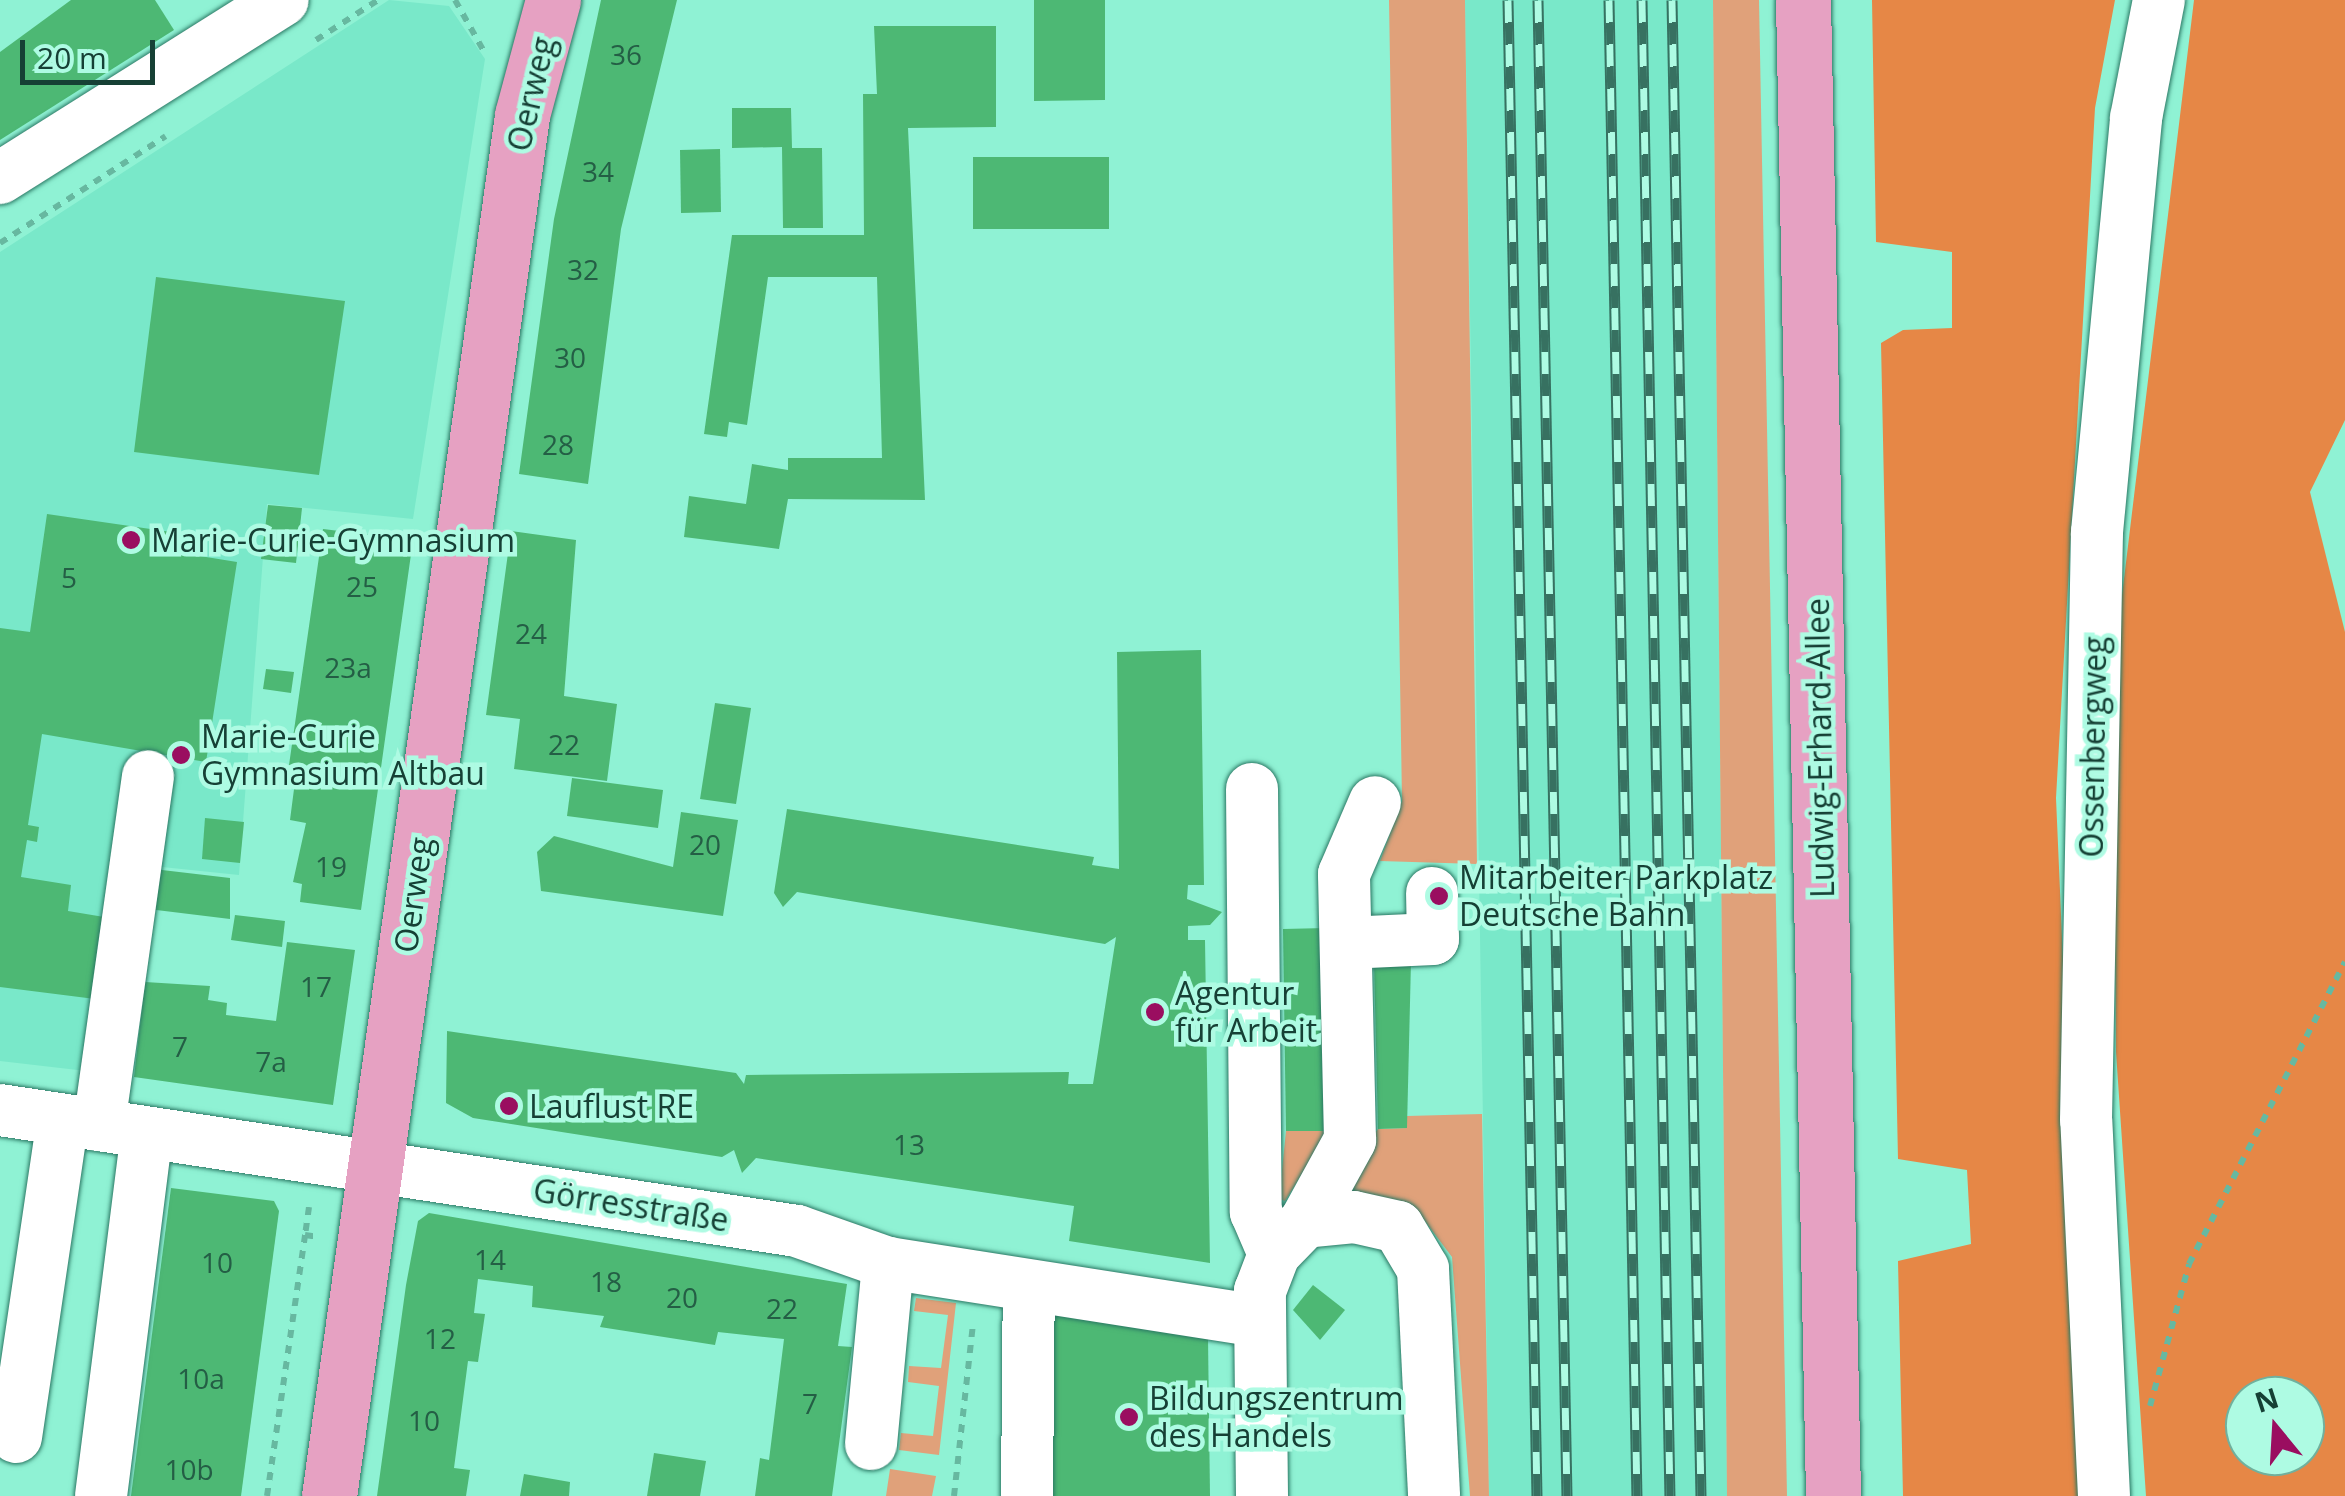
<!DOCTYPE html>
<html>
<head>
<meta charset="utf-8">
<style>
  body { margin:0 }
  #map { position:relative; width:2345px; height:1496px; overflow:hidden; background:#8ff2d4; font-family:"Open Sans",sans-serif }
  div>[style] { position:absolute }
  .built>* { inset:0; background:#79e8c9 }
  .green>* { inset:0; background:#e0a17a }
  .forest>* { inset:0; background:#e68746 }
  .building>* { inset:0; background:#4db874 }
  .path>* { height:6px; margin-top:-3px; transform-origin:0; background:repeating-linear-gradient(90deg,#67b8a0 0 8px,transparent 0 16px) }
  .roads { filter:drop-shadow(0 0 2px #2b7864) drop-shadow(0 0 2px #2b7864) }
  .minor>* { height:52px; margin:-26px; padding:0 26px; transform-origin:26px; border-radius:26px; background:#fff }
  .major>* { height:55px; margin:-27.5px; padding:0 27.5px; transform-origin:27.5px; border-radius:27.5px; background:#e6a1c2 }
  .rail>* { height:11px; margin-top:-5.5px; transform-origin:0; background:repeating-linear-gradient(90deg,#aefbe3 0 22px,#377161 0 44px); box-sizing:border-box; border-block:2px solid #377161 }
  .dots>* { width:28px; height:28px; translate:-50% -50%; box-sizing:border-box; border:5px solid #aefbe3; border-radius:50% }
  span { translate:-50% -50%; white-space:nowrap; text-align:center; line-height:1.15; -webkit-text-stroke:9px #aefbe3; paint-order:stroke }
  .number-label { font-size:28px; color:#245e45 }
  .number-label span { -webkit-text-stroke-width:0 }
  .street-label { font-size:32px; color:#164035 }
  .poi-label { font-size:32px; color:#164035 }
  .left { translate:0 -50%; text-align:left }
  .north { position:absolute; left:2225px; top:1376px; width:100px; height:100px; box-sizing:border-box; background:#aefbe3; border:2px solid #71b09d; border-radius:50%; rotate:342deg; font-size:28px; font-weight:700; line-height:40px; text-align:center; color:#164035 }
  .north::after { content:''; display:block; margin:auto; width:35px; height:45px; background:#9a0e60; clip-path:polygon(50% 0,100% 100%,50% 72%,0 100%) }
  .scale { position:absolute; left:20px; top:40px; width:135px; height:45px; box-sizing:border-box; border:5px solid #164035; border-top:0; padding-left:12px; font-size:30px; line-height:35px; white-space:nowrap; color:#164035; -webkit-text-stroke:8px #aefbe3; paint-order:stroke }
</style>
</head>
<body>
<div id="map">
  <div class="built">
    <div style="clip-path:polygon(389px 0,449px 6px,485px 59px,413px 519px,267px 504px,239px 875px,143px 865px,112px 1074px,0 1061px,0 252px)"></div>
    <div style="clip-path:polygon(1465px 0,1713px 0,1727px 1496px,1489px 1496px)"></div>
  </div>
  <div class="green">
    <div style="clip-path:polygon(1389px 0,1465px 0,1477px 864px,1380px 861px,1402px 801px)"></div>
    <div style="clip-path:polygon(1713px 0,1759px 0,1787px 1496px,1727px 1496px)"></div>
    <div style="clip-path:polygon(1482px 1114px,1489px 1496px,1470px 1496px,1452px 1257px,1418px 1212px,1329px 1195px,1378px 1129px,1407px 1128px,1407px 1116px)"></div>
    <div style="clip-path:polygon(1286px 1131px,1329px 1131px,1285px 1201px,1279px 1199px)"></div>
    <div style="clip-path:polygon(916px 1298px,956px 1303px,939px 1455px,899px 1450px,901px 1433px,933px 1436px,939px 1386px,908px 1382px,909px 1366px,941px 1368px,948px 1315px,914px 1311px)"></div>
    <div style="clip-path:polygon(890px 1469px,936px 1476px,932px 1496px,886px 1496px)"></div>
  </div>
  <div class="forest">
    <div style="clip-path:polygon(1872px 0,2115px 0,2095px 108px,2056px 798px,2086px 1496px,1903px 1496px,1898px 1261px,1971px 1244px,1967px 1170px,1898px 1159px,1881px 343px,1903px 330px,1952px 328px,1952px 252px,1876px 242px)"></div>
    <div style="clip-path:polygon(evenodd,2194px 0,2345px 0,2345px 420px,2310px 492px,2345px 632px,2345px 1496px,2146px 1496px,2116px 1052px,2113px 670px,2194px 0,2245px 1396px,2305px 1396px,2305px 1456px,2245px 1456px,2245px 1396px)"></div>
  </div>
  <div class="building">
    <div style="clip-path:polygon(71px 0,155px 0,174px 30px,0 140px,0 52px)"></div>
    <div style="clip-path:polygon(601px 0,677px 0,621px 229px,588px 484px,519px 474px,554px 219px)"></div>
    <div style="clip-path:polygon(1034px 0,1105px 0,1105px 100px,1034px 101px)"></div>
    <div style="clip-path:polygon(874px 26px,996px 26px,996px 127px,908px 128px,925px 500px,788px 499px,779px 549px,684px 537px,689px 496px,746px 504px,752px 464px,788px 470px,788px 458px,882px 458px,877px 277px,768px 277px,747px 425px,729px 422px,727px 437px,704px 434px,732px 235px,864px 235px,863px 94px,877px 94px)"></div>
    <div style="clip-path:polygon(732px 108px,791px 108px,792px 148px,822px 148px,823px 228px,783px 228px,782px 147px,732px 148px)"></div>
    <div style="clip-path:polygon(720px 149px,721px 212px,681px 213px,680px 150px)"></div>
    <div style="clip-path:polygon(973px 157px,1109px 157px,1109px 229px,973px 229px)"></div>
    <div style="clip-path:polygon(156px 277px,345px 301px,319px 475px,134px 452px)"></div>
    <div style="clip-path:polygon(268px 505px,302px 508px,296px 563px,261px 559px)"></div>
    <div style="clip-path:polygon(47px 514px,178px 533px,175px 552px,237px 562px,206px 762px,42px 734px,28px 825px,39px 827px,37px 842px,27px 840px,21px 877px,71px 885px,68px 911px,116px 919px,103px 1000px,0 987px,0 628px,30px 632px)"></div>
    <div style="clip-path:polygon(323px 529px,413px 540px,361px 910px,300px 902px,302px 884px,293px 882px,306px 823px,290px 820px,297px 766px,289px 765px)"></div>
    <div style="clip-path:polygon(511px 531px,576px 540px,564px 696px,617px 704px,607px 781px,514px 769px,520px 719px,486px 715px)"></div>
    <div style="clip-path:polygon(1201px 650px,1204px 885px,1188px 885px,1187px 899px,1222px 912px,1210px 925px,1188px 926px,1188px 940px,1205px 940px,1210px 1263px,1069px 1241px,1074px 1206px,756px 1158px,742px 1173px,734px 1150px,722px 1157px,568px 1133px,473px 1118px,446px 1103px,447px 1031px,736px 1073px,744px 1084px,746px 1075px,1069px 1072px,1068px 1084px,1093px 1084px,1116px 937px,1105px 944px,797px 892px,783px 907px,774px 893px,787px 809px,1094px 857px,1092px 865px,1119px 869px,1117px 652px)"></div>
    <div style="clip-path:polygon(266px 669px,294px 672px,291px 693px,263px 689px)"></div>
    <div style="clip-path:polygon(715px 703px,751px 708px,736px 804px,700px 799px)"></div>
    <div style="clip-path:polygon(572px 778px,663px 790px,658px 828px,567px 816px)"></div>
    <div style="clip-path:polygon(681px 812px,738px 820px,723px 916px,541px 891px,537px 852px,554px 836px,673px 867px)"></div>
    <div style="clip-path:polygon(205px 818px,244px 822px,240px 863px,202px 859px)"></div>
    <div style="clip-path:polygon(145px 868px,230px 878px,230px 919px,140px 908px)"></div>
    <div style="clip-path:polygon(235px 915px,285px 921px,282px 947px,231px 940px)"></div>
    <div style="clip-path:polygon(1326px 928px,1329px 1131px,1286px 1131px,1283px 929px)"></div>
    <div style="clip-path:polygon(287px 942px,355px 950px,333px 1105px,134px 1077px,145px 982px,210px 986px,208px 1000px,227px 1003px,226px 1015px,276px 1021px)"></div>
    <div style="clip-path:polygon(1411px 961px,1407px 1128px,1378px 1129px,1374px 962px)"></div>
    <div style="clip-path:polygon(171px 1188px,274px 1201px,279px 1211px,241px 1496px,131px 1496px)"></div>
    <div style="clip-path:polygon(429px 1213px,847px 1284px,838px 1346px,852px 1347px,832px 1496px,755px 1496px,760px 1458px,769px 1460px,784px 1339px,718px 1332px,715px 1345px,600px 1327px,604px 1316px,532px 1307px,533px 1286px,478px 1279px,474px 1313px,485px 1314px,478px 1362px,468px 1361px,454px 1468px,470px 1470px,466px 1496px,377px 1496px,406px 1285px,418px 1221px)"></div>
    <div style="clip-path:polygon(1313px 1285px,1345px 1310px,1320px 1340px,1293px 1310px)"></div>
    <div style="clip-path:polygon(1048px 1310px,1208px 1338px,1210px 1496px,1051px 1496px)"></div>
    <div style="clip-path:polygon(654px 1453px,706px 1461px,700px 1496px,647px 1496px)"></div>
    <div style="clip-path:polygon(524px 1474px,570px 1482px,569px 1496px,520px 1496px)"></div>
  </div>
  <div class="path">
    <div style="left:455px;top:0;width:63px;rotate:60.6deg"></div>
    <div style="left:316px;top:40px;width:74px;rotate:-32.8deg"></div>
    <div style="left:0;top:243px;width:197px;rotate:-32.8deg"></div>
    <div style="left:309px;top:1207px;width:28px;rotate:98deg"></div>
    <div style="left:305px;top:1235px;width:14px;rotate:8deg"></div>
    <div style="left:2150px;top:1406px;width:147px;rotate:-74.6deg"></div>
    <div style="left:2189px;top:1264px;width:340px;rotate:-62.7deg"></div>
    <div style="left:267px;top:1496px;width:264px;rotate:-81.7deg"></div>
    <div style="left:954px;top:1496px;width:172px;rotate:-83.7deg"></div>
  </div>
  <div class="roads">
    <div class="minor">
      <div style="left:0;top:178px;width:334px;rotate:-32.2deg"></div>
      <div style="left:1252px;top:789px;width:423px;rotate:89.5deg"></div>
      <div style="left:1256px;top:1212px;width:46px;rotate:66.8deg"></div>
      <div style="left:1346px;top:943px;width:87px;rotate:-2.6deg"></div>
      <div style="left:1433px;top:939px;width:46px;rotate:-91.2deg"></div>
      <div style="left:0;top:1110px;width:806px;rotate:8.63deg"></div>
      <div style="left:797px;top:1231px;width:96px;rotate:19.4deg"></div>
      <div style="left:888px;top:1263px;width:375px;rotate:8.9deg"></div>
      <div style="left:99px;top:1125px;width:352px;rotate:-82deg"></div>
      <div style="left:1305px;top:1222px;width:49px;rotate:-5.8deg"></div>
      <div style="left:1354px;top:1217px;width:45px;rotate:12.8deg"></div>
      <div style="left:1398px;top:1227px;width:49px;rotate:59.2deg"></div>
      <div style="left:1423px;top:1269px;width:227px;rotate:87.2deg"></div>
      <div style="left:16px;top:1437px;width:320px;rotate:-81.6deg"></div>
      <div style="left:871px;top:1444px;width:182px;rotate:-84.6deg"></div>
      <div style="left:101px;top:1496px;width:366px;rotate:-82.8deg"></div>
      <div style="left:1027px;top:1496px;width:210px;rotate:-89.5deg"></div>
      <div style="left:1262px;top:1496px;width:205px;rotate:-90.6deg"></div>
      <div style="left:1260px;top:1291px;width:40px;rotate:-69deg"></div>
      <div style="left:1274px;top:1254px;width:45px;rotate:-45.9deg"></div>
      <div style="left:1305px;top:1222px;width:94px;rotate:-61.2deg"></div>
      <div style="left:1350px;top:1140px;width:266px;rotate:-91.3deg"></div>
      <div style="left:1344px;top:874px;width:78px;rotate:-66.7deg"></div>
      <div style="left:2104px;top:1496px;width:376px;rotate:-92.7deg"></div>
      <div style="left:2086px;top:1120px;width:588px;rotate:-88.93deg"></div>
      <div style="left:2097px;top:532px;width:416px;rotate:-84.6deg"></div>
      <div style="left:2136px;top:118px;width:120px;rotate:-79deg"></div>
    </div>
    <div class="major">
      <div style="left:1803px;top:0;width:1496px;rotate:88.85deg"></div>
      <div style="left:329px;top:1496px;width:1394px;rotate:-82.04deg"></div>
      <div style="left:522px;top:115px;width:119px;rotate:-74.9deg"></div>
    </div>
  </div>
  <div class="rail">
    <div style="left:1508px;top:0;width:1496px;rotate:88.89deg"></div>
    <div style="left:1538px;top:0;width:1496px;rotate:88.89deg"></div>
    <div style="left:1609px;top:0;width:1496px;rotate:88.93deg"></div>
    <div style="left:1642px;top:0;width:1496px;rotate:88.93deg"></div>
    <div style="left:1672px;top:0;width:1496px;rotate:88.89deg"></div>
  </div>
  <div class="dots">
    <div style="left:131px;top:540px;background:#9a0e60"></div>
    <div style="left:181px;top:755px;background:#9a0e60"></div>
    <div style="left:1439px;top:896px;background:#9a0e60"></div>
    <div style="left:1155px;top:1012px;background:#9a0e60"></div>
    <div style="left:509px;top:1106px;background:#9a0e60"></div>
    <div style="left:1129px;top:1417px;background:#9a0e60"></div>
  </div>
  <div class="number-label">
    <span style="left:626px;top:54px">36</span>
    <span style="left:598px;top:171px">34</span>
    <span style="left:583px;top:269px">32</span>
    <span style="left:570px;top:357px">30</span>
    <span style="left:558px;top:444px">28</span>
    <span style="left:69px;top:577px">5</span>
    <span style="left:362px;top:586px">25</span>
    <span style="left:531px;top:633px">24</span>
    <span style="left:348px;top:667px">23a</span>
    <span style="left:564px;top:744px">22</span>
    <span style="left:705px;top:844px">20</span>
    <span style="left:331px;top:866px">19</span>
    <span style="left:316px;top:986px">17</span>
    <span style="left:180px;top:1046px">7</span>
    <span style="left:271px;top:1061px">7a</span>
    <span style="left:909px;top:1144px">13</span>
    <span style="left:490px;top:1259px">14</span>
    <span style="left:217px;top:1262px">10</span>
    <span style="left:606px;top:1281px">18</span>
    <span style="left:682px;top:1297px">20</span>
    <span style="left:782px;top:1308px">22</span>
    <span style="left:440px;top:1338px">12</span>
    <span style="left:201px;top:1378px">10a</span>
    <span style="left:810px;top:1403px">7</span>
    <span style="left:424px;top:1420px">10</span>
    <span style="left:189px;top:1469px">10b</span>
  </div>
  <div class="street-label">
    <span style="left:531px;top:94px;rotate:-77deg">Oerweg</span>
    <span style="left:2093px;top:747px;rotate:-89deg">Ossenbergweg</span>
    <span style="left:1820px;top:748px;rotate:-91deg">Ludwig-Erhard-Allee</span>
    <span style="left:413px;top:895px;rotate:-82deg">Oerweg</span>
    <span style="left:631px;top:1205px;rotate:9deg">Görresstraße</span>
  </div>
  <div class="poi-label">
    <span class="left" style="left:151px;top:540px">Marie-Curie-Gymnasium</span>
    <span class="left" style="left:201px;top:755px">Marie-Curie<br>Gymnasium Altbau</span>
    <span class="left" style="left:1459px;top:896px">Mitarbeiter Parkplatz<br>Deutsche Bahn</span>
    <span class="left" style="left:1175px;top:1012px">Agentur<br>für Arbeit</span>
    <span class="left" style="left:529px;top:1106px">Lauflust RE</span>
    <span class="left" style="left:1149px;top:1417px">Bildungszentrum<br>des Handels</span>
  </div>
  <div class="north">N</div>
  <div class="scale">20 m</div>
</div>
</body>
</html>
